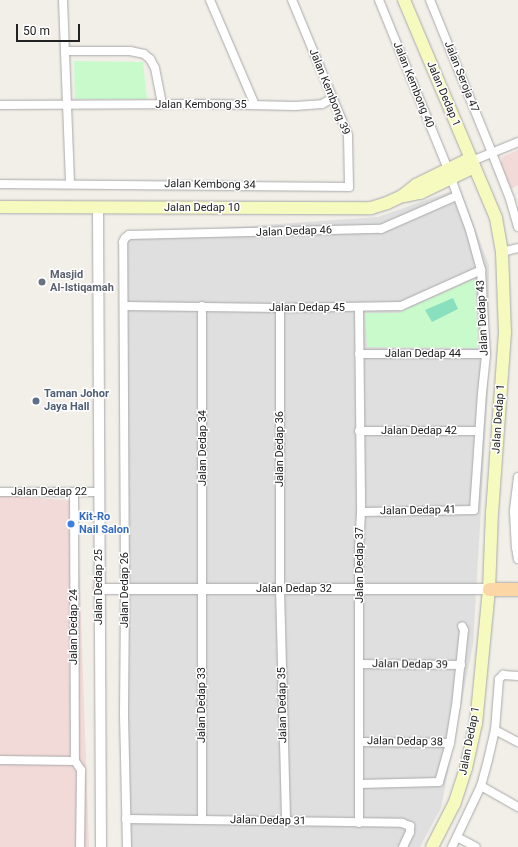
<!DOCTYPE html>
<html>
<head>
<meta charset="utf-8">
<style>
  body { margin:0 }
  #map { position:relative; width:518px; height:847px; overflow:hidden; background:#f2efe9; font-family:Roboto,sans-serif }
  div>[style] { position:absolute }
  .residential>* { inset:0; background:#e0dfdf }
  .commercial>* { inset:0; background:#f2dad9 }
  .park>* { inset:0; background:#c8facc }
  .pitch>* { inset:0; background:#88e0be }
  .roads { filter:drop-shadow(0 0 1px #a9a9a9) drop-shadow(0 0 1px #a9a9a9) }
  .minor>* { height:8px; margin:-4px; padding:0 4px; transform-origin:4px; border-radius:4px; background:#fff }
  .tertiary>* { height:10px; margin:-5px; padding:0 5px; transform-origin:5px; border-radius:5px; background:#fff }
  .secondary>* { height:12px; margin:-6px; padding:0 6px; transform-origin:6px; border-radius:6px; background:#f7fabf }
  .primary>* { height:13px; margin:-6.5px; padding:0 6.5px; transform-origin:6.5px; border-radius:6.5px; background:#fcd6a4 }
  .dots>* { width:11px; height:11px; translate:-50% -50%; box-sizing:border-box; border:2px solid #fff; border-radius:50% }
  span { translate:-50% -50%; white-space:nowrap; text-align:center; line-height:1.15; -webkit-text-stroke:3px #fff; paint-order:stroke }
  .street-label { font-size:11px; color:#222 }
  .worship-label { font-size:11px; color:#5b616d; font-weight:700 }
  .left { translate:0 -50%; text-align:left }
  .service-label { font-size:11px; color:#4e5e75; font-weight:700 }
  .shop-label { font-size:11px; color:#366cbe; font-weight:700 }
  .scale { position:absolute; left:16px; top:24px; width:64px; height:18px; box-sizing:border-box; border:2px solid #222; border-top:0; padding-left:5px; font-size:12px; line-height:14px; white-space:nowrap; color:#222; -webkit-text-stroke:3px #fff; paint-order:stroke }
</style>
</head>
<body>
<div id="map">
  <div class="residential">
    <div style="clip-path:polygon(460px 188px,489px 265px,488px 390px,473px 644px,441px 808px,420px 847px,127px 847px,125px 235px,378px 217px)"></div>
  </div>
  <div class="commercial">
    <div style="clip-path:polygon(518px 150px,518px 185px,509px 190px,500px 167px,502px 157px)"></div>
    <div style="clip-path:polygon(0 495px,77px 501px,89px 847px,0 847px)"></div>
  </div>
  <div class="park">
    <div style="clip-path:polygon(74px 61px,143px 62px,147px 99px,75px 99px)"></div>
    <div style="clip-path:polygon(475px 279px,478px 348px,367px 347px,365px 313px,398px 313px)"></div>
  </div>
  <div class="pitch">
    <div style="clip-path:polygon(453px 298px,458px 309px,432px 322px,425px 310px)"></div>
  </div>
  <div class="roads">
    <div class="minor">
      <div style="left:63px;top:0;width:183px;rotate:87.8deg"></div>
      <div style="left:210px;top:0;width:114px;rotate:66.8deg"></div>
      <div style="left:379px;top:0;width:183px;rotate:67.8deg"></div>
      <div style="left:430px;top:0;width:165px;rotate:67.9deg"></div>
      <div style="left:492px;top:153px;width:49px;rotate:68.6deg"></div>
      <div style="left:510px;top:199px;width:29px;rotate:74deg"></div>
      <div style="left:66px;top:51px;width:64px"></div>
      <div style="left:130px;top:51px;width:14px;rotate:12deg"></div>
      <div style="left:144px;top:54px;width:8px;rotate:40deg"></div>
      <div style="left:150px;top:59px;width:10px;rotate:61deg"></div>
      <div style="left:155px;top:68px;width:37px;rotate:79deg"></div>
      <div style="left:0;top:105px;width:206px;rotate:-0.3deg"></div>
      <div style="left:206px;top:104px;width:89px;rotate:1.3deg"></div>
      <div style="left:295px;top:106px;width:27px;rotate:-4deg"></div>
      <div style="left:322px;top:104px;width:13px;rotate:-29deg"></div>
      <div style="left:472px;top:161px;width:50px;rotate:-22.4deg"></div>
      <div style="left:0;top:184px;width:349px;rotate:0.5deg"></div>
      <div style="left:349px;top:187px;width:52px;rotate:-91.1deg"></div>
      <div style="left:348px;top:135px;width:146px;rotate:-112.5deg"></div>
      <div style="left:502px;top:252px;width:16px;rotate:-14deg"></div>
      <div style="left:125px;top:306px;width:155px;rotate:0.7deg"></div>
      <div style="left:280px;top:308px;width:121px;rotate:-0.9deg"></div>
      <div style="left:401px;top:306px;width:88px;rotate:-24.2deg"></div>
      <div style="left:280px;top:308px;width:281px;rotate:90deg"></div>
      <div style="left:280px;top:589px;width:233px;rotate:88.5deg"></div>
      <div style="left:359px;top:308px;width:204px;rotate:89.4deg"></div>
      <div style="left:361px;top:512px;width:34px;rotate:93deg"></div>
      <div style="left:359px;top:546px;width:277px;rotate:90deg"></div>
      <div style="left:359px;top:354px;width:127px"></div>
      <div style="left:359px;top:431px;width:120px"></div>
      <div style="left:518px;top:477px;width:35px;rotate:97deg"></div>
      <div style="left:514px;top:512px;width:35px;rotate:87deg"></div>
      <div style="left:516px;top:547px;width:12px;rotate:81deg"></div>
      <div style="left:0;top:492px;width:98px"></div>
      <div style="left:74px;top:493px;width:268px;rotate:89.8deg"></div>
      <div style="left:361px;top:512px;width:113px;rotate:-1deg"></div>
      <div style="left:474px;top:510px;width:117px;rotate:-86.1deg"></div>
      <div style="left:482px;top:393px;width:39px;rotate:-84deg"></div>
      <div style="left:486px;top:354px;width:84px;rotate:-93.4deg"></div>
      <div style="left:481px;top:270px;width:41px;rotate:-105.4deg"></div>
      <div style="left:470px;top:230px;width:55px;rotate:-110.1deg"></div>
      <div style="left:359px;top:664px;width:102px;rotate:0.6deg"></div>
      <div style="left:495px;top:730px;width:26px;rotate:28deg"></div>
      <div style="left:359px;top:742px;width:91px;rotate:0.6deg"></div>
      <div style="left:0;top:760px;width:75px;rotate:0.8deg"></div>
      <div style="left:75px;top:761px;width:11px;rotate:56deg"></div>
      <div style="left:81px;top:770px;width:77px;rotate:90.7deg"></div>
      <div style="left:359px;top:784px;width:80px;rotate:-1.4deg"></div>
      <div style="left:439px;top:782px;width:41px;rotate:-74.2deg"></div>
      <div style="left:450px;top:743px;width:37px;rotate:-81deg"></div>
      <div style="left:456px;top:706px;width:76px;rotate:-84deg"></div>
      <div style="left:464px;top:630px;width:4px;rotate:-117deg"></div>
      <div style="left:481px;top:786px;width:43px;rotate:29.6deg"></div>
      <div style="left:126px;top:819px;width:276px;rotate:0.8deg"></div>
      <div style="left:402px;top:823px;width:9px;rotate:21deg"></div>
      <div style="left:410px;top:826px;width:6px;rotate:90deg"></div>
      <div style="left:410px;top:832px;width:17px;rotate:115deg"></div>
      <div style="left:202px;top:820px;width:514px;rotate:-90deg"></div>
      <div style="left:457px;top:837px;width:21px;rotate:28deg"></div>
      <div style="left:127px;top:847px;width:134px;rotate:-91.3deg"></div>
      <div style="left:124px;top:713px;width:124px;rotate:-89.5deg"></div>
      <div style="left:125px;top:589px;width:347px;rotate:-90.3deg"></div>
      <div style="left:123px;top:242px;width:4px;rotate:-63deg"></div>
      <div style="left:125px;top:238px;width:5px;rotate:-37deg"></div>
      <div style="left:129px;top:235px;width:252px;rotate:-1.4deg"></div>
      <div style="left:381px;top:229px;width:82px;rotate:-23.7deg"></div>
      <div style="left:452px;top:847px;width:68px;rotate:-64.6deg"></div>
      <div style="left:481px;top:786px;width:27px;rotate:-75deg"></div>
      <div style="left:488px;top:760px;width:31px;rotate:-77deg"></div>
      <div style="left:495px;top:730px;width:51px;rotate:-85.5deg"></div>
      <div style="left:499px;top:679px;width:6px;rotate:-45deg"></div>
      <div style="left:503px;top:675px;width:15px;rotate:4deg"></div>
    </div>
    <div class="tertiary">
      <div style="left:98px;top:208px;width:639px;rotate:89.73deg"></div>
      <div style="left:99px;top:589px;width:390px"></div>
    </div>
    <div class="secondary">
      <div style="left:404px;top:0;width:237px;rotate:67.1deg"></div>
      <div style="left:496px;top:218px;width:35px;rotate:80deg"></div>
      <div style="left:502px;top:252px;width:80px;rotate:87.9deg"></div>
      <div style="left:505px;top:332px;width:180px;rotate:94.1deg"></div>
      <div style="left:492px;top:512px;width:77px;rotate:92.2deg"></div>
      <div style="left:489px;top:589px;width:135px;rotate:95.5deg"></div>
      <div style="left:476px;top:723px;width:46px;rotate:102.5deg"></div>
      <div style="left:466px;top:768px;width:38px;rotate:108deg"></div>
      <div style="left:454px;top:804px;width:48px;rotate:117.1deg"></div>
      <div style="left:404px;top:196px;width:16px;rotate:-11deg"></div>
      <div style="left:420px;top:193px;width:60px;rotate:-25.7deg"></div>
      <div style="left:0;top:207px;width:371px;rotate:0.2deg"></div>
      <div style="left:371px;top:208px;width:17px;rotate:-17deg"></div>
      <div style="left:387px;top:203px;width:17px;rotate:-25deg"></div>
      <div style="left:402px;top:196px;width:18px;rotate:-38deg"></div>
      <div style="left:416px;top:185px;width:61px;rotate:-26.1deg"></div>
    </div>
    <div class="primary">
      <div style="left:489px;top:589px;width:29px"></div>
    </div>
  </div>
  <div class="dots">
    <div style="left:42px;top:282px;background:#6b7280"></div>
    <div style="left:36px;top:401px;background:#5c6f8a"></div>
    <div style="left:71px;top:524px;background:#3f7fe0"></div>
  </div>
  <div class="street-label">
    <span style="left:461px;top:77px;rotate:68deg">Jalan Seroja 47</span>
    <span style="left:413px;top:85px;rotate:68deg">Jalan Kembong 40</span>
    <span style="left:329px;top:92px;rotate:68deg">Jalan Kembong 39</span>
    <span style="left:443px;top:94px;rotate:67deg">Jalan Dedap 1</span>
    <span style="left:201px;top:105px">Jalan Kembong 35</span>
    <span style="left:210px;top:185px;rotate:1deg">Jalan Kembong 34</span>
    <span style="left:202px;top:208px">Jalan Dedap 10</span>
    <span style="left:294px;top:232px;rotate:-2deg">Jalan Dedap 46</span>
    <span style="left:307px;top:308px">Jalan Dedap 45</span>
    <span style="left:483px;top:318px;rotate:-93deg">Jalan Dedap 43</span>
    <span style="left:423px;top:354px">Jalan Dedap 44</span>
    <span style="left:499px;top:419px;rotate:-86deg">Jalan Dedap 1</span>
    <span style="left:419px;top:431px">Jalan Dedap 42</span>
    <span style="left:203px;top:448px;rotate:-90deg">Jalan Dedap 34</span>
    <span style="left:280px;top:449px;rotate:-90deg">Jalan Dedap 36</span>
    <span style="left:49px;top:492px">Jalan Dedap 22</span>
    <span style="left:418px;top:511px;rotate:-1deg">Jalan Dedap 41</span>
    <span style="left:360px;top:565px;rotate:-90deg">Jalan Dedap 37</span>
    <span style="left:99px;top:587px;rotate:-90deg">Jalan Dedap 25</span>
    <span style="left:294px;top:589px">Jalan Dedap 32</span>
    <span style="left:125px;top:590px;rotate:-90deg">Jalan Dedap 26</span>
    <span style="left:74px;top:627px;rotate:-90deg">Jalan Dedap 24</span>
    <span style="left:410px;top:665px;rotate:1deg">Jalan Dedap 39</span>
    <span style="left:202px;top:705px;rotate:-90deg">Jalan Dedap 33</span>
    <span style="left:283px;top:705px;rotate:-91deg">Jalan Dedap 35</span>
    <span style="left:470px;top:741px;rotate:-79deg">Jalan Dedap 1</span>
    <span style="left:405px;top:742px;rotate:1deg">Jalan Dedap 38</span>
    <span style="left:268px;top:821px;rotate:1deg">Jalan Dedap 31</span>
  </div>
  <div class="worship-label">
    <span class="left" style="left:50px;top:282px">Masjid<br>Al-Istiqamah</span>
  </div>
  <div class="service-label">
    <span class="left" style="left:44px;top:401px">Taman Johor<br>Jaya Hall</span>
  </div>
  <div class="shop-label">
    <span class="left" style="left:79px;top:524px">Kit-Ro<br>Nail Salon</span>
  </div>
  <div class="scale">50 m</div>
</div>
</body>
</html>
